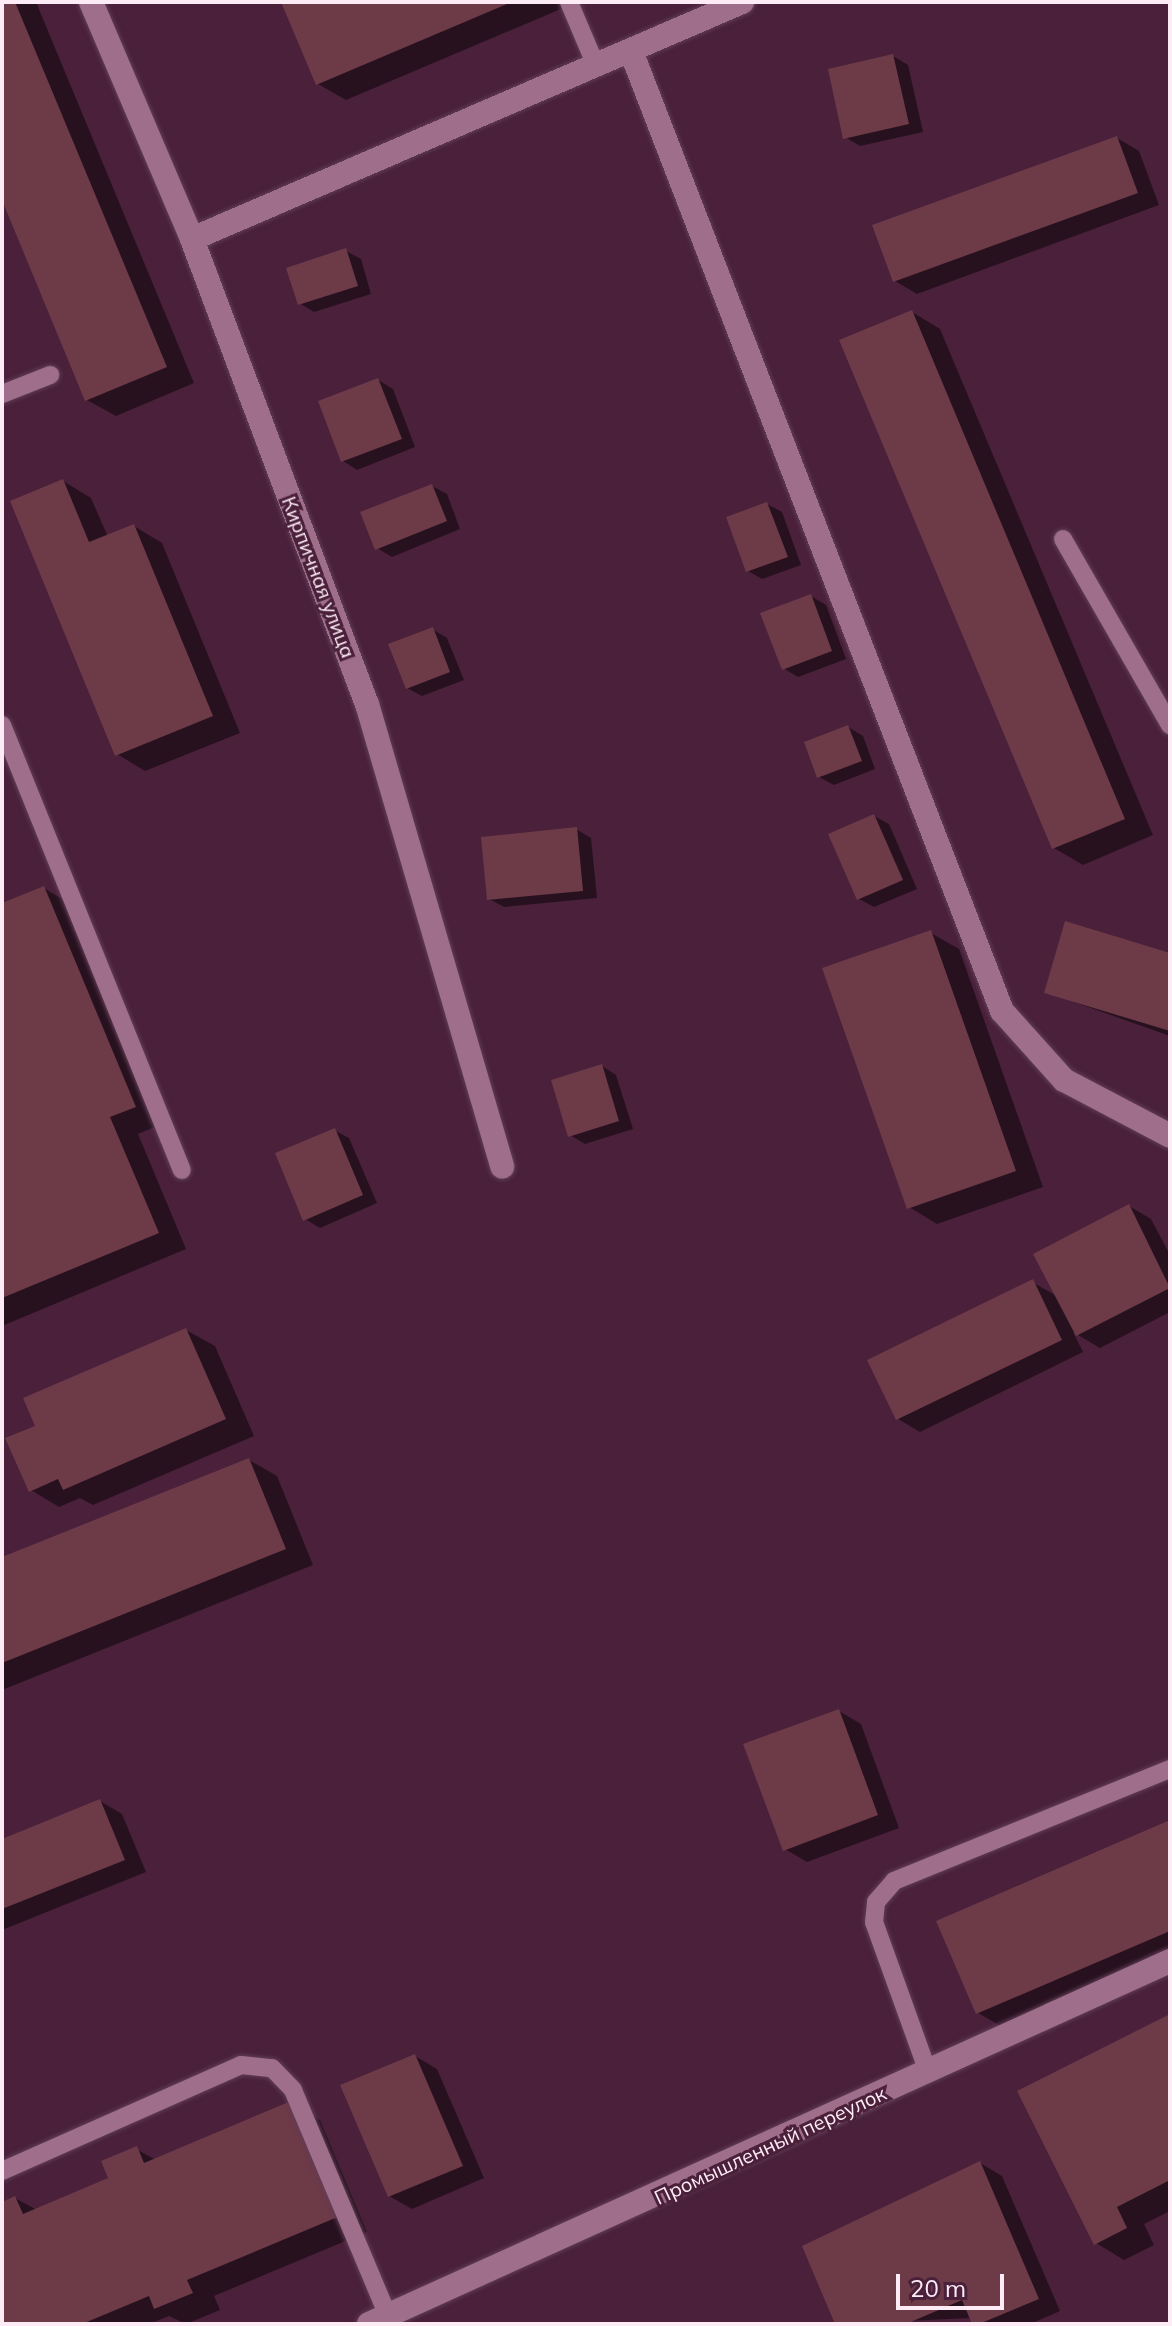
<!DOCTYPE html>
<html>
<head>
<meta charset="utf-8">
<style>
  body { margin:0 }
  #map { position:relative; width:1172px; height:2326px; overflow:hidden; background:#4a203b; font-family:Mulish,sans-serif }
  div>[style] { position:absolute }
  .shadow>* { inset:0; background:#0007 }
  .building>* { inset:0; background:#6d3a48 }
  .roads { filter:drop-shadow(0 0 2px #603d55) drop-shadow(0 0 2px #603d55) }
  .lane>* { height:18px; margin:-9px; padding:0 9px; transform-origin:9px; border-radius:9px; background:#9f6e8b }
  .street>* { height:24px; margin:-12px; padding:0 12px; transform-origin:12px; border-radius:12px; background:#9f6e8b }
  span { translate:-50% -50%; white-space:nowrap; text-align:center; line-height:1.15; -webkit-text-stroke:6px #4a203b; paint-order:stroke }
  .street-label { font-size:20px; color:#fdebf5 }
  .frame { position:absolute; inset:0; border:4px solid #fdebf5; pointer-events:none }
  .scale { position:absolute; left:896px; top:2274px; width:108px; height:36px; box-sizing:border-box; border:4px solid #fdebf5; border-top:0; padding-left:10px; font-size:24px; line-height:28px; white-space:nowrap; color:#fdebf5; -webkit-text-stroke:6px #4a203b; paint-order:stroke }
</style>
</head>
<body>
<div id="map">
  <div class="shadow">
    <div style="clip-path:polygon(2px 2px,36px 2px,194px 383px,116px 416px,87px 400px,2px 195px)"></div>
    <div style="clip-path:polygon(283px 2px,574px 2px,575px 3px,346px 100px,318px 84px)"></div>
    <div style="clip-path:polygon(893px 56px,908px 65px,923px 132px,860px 146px,845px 137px)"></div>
    <div style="clip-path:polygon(1117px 138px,1139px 151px,1159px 205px,917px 294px,895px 281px)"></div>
    <div style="clip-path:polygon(346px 251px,361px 259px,371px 294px,314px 312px,299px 303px)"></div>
    <div style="clip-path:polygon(912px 312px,940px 329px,1153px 835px,1083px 865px,1054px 848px)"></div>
    <div style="clip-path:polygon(378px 380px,393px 389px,415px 447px,357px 470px,343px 461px)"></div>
    <div style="clip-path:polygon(63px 481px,91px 498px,108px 537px,134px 526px,162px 543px,240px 733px,145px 771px,117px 754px)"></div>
    <div style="clip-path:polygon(432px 486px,447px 494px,460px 529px,392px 557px,377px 548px)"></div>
    <div style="clip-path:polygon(767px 504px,782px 512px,801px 565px,762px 579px,748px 571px)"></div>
    <div style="clip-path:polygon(811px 596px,826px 605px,846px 659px,798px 677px,783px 668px)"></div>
    <div style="clip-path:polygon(432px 629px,447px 638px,464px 680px,422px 696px,407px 688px)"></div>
    <div style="clip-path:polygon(848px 727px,863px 736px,875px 769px,834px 785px,819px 777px)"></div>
    <div style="clip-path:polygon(874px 816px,889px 824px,917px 889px,874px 907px,859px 899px)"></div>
    <div style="clip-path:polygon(576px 829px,591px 838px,597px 898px,504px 907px,489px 899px)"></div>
    <div style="clip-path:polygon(44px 888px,72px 905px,164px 1123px,138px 1134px,186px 1249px,2px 1326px,2px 906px)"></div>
    <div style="clip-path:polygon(931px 933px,959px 949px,1043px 1187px,937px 1224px,909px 1207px)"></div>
    <div style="clip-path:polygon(1170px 955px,1170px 1036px,1046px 992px)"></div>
    <div style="clip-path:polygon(602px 1066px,616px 1075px,633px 1129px,585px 1144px,570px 1135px)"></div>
    <div style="clip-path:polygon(334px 1130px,349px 1138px,377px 1203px,320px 1228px,305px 1219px)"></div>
    <div style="clip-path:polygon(1129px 1206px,1151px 1219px,1170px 1255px,1170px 1312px,1100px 1348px,1073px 1332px,1083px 1352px,920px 1432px,898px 1419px,1032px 1282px,1057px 1296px)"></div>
    <div style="clip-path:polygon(186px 1330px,215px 1346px,254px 1436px,93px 1505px,80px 1498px,59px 1507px,31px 1490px,37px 1427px)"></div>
    <div style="clip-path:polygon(249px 1460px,277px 1476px,313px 1565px,2px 1690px,2px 1559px)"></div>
    <div style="clip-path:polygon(839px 1711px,861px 1724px,899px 1828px,807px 1862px,785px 1849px)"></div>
    <div style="clip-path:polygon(100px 1801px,122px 1814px,146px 1872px,2px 1930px,2px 1841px)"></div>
    <div style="clip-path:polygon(1170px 1823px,1170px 1959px,1006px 2029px,978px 2013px)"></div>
    <div style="clip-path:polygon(1170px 2017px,1170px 2211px,1144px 2224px,1154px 2245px,1124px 2260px,1096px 2243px)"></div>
    <div style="clip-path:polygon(415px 2056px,437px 2069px,484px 2178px,412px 2209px,389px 2196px)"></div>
    <div style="clip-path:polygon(291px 2103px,320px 2120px,367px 2232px,214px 2296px,220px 2310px,186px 2324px,169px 2316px,149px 2324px,2px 2324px,2px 2204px,15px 2198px,37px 2210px,111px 2179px,136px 2149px,156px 2160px)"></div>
    <div style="clip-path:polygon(980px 2163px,1002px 2176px,1060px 2311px,1030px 2324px,974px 2324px,972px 2318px,837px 2324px)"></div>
  </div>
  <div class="building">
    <div style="clip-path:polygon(2px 2px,15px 2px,167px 367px,85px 401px,2px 200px)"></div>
    <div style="clip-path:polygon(281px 2px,512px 2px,316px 85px)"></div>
    <div style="clip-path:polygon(893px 54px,909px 124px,843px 139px,828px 69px)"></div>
    <div style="clip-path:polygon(1117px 136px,1138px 193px,893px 282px,872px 225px)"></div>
    <div style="clip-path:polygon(346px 248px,358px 286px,298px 305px,286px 268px)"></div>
    <div style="clip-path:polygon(912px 310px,1125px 819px,1052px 849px,839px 340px)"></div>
    <div style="clip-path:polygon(378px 378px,402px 439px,341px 462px,318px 401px)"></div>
    <div style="clip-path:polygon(63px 479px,89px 542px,134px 524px,213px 716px,115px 756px,10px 501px)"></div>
    <div style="clip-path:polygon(432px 484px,447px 521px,375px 550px,360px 512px)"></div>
    <div style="clip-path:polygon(767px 502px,788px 557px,746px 572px,726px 517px)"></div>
    <div style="clip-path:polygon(811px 594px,832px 651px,782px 670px,760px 613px)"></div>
    <div style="clip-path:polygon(433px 627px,450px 672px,406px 689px,388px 644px)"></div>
    <div style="clip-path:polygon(848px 725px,862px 761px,817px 778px,804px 742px)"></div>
    <div style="clip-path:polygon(874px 814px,903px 880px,857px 900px,828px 834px)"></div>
    <div style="clip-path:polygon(577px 827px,583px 891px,487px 900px,481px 837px)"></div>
    <div style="clip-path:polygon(44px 886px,136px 1107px,110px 1117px,159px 1233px,2px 1298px,2px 903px)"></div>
    <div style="clip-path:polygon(1065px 921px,1170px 953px,1170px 1031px,1044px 993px)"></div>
    <div style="clip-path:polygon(931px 930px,1016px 1171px,907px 1209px,822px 968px)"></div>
    <div style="clip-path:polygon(602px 1064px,619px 1121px,568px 1137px,551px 1080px)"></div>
    <div style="clip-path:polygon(335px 1128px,363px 1195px,303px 1221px,275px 1153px)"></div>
    <div style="clip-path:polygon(1129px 1204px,1170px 1288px,1076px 1336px,1033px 1254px)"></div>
    <div style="clip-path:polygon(1033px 1279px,1062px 1340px,896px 1420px,867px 1360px)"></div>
    <div style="clip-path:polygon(186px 1328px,226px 1419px,63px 1490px,58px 1479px,29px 1492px,5px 1438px,35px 1426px,23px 1398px)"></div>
    <div style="clip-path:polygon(249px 1458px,286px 1549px,2px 1663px,2px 1557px)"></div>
    <div style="clip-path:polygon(839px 1709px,878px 1815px,783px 1851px,743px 1744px)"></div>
    <div style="clip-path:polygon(100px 1799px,125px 1860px,2px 1909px,2px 1839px)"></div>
    <div style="clip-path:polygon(1170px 1820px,1170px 1931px,976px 2014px,936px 1921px)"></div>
    <div style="clip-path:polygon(1170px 2014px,1170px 2180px,1117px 2207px,1127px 2228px,1094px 2245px,1017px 2091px)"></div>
    <div style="clip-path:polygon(415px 2054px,463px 2166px,388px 2197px,340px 2085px)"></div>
    <div style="clip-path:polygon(291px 2101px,340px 2216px,187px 2280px,193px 2293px,154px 2309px,149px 2296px,82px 2324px,2px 2324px,2px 2202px,15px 2196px,23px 2214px,108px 2178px,101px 2161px,137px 2146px,144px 2163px)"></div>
    <div style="clip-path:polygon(980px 2161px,1039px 2299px,979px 2324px,972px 2324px,962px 2300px,906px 2324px,835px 2324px,802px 2246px)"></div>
  </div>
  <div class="roads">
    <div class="lane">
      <div style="left:569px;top:2px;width:69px;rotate:67.1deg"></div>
      <div style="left:2px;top:394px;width:52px;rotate:-21.6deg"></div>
      <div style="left:1063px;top:539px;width:215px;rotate:60.1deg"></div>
      <div style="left:2px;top:725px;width:480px;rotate:68deg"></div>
      <div style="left:928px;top:2072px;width:159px;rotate:-109.8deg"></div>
      <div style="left:874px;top:1922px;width:20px;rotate:-84deg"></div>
      <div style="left:876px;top:1902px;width:28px;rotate:-49deg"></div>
      <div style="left:894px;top:1881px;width:298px;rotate:-22.1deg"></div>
      <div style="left:2px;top:2171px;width:261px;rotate:-23.9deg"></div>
      <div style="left:241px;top:2065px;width:31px;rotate:6deg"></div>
      <div style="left:272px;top:2068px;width:30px;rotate:46deg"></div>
      <div style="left:293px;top:2090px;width:245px;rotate:67.2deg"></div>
    </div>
    <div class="street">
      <div style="left:91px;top:2px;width:258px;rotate:66.9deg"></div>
      <div style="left:192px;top:239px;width:497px;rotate:69.4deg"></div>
      <div style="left:367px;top:704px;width:482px;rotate:73.7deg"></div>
      <div style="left:631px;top:51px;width:1029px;rotate:68.87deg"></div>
      <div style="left:1002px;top:1011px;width:93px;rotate:48.1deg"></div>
      <div style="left:1064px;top:1080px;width:120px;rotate:27.8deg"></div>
      <div style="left:192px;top:239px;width:599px;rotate:-23.31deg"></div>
      <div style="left:369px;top:2324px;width:879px;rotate:-24.38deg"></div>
    </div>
  </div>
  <div class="street-label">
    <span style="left:319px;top:577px;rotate:69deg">Кирпичная улица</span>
    <span style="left:770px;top:2145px;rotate:-25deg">Промышленный переулок</span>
  </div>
  <div class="frame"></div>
  <div class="scale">20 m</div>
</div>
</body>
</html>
